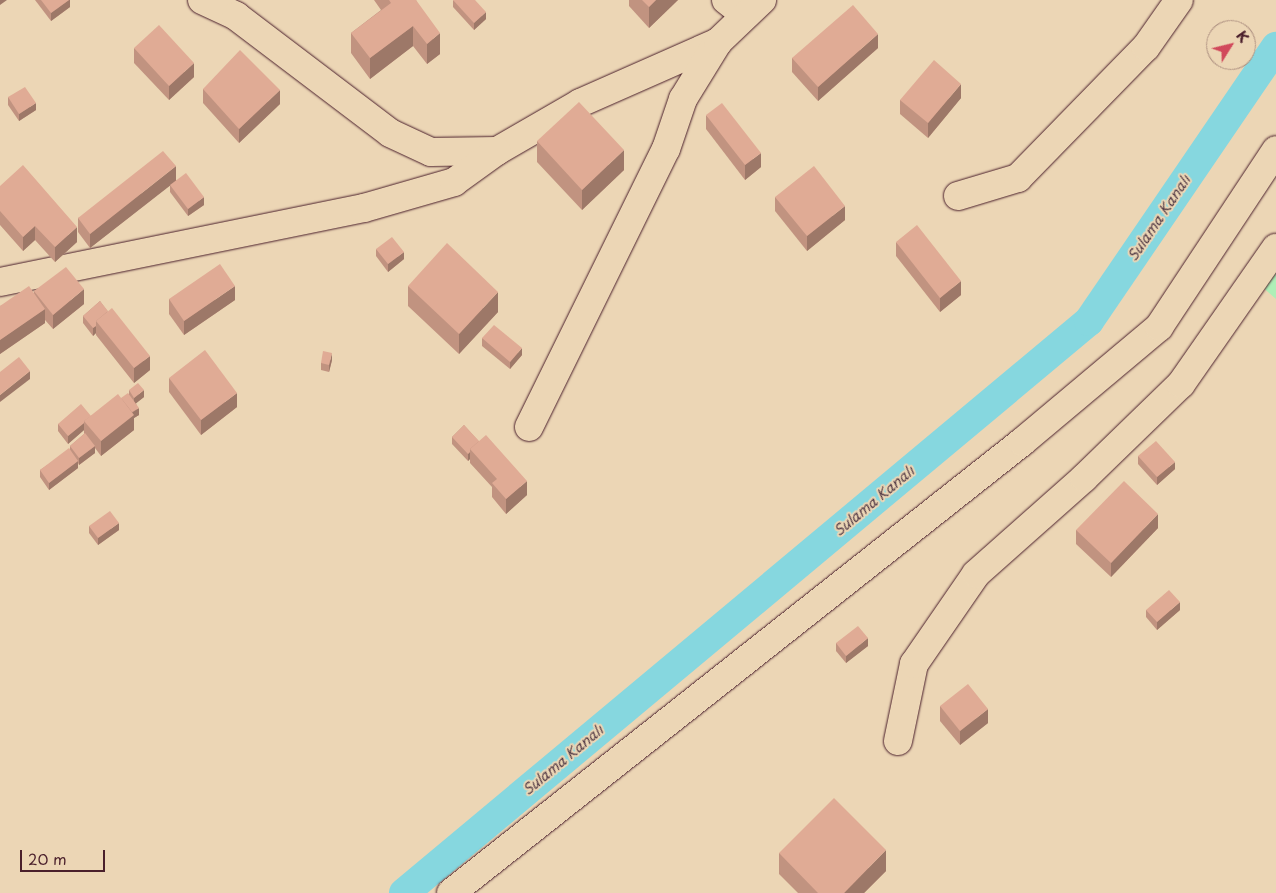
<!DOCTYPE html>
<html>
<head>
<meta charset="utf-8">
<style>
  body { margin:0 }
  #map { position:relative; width:1276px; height:893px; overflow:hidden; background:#ecd6b5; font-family:"Playpen Sans",sans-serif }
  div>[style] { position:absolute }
  .green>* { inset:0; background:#aeefb7 }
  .canal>* { height:30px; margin:-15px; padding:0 15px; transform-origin:15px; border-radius:15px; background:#86d7df }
  .roads { filter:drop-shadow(0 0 1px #4a1f2b) drop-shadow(0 0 1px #4a1f2b) }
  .minor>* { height:28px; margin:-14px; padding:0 14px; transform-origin:14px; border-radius:14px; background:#ecd6b5 }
  .wall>* { inset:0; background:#c19380 }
  .shaded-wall>* { inset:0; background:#9d7868 }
  .building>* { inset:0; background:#e0ab95 }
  span { translate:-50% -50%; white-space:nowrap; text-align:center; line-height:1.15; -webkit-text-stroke:4px #ecd6b5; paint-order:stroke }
  .water-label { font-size:14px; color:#533b46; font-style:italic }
  .north { position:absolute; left:1206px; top:20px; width:50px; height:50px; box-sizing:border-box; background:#ecd6b5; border:1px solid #ab8d7e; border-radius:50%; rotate:54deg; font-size:14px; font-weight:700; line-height:20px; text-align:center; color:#4a1f2b }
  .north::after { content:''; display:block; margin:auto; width:18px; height:22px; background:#d1495b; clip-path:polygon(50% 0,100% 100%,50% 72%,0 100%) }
  .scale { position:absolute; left:20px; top:850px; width:85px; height:22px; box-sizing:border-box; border:2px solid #4a1f2b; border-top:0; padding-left:6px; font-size:15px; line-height:18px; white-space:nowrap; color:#4a1f2b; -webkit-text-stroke:4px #ecd6b5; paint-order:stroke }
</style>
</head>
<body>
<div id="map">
  <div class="green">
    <div style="clip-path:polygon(1276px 265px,1276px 299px,1260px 285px)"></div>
  </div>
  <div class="canal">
    <div style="left:404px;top:893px;width:892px;rotate:-39.86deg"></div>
    <div style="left:1089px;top:321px;width:332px;rotate:-55.7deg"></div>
  </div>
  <div class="roads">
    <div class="minor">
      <div style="left:202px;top:0;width:38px;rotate:25deg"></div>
      <div style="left:236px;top:16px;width:193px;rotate:37.2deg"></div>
      <div style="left:390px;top:133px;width:45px;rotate:24.9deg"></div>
      <div style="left:431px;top:152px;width:66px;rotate:-0.9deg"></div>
      <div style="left:497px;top:151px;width:96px;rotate:-30deg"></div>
      <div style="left:580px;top:103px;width:151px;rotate:-23.8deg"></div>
      <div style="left:726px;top:0;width:23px;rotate:38deg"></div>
      <div style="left:958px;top:196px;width:63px;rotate:-16.7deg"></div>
      <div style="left:1018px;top:178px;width:183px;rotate:-45.7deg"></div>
      <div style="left:1146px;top:47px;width:57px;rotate:-54.9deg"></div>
      <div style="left:0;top:282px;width:371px;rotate:-11.5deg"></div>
      <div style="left:364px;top:208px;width:94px;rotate:-16.1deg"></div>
      <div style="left:454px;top:182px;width:53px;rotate:-35.8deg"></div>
      <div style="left:529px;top:427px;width:310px;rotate:-63.8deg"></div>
      <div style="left:666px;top:149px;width:53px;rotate:-71.2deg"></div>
      <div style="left:683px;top:99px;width:67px;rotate:-58.4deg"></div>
      <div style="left:718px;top:42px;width:61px;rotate:-43.7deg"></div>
      <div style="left:898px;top:741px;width:79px;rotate:-78.3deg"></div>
      <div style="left:914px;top:664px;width:109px;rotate:-55.4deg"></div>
      <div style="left:976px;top:574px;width:144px;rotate:-41.6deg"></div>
      <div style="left:1084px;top:478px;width:135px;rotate:-44.1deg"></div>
      <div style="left:1181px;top:384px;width:166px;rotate:-55.1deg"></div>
      <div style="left:451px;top:893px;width:728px;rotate:-38.3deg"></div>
      <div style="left:1022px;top:442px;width:179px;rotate:-40deg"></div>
      <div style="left:1159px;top:327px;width:212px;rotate:-56.5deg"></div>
    </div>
  </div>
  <div class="wall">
    <div style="clip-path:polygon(35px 0,70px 0,70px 7px,51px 21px)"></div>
    <div style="clip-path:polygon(374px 0,416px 0,440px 54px,427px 64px,413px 46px,370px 79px,351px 53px,351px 33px,381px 10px)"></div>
    <div style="clip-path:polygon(453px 0,486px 19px,474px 30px,453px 7px)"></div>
    <div style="clip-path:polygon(629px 0,678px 0,649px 28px,629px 6px)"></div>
    <div style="clip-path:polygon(134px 48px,194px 77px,169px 100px,134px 63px)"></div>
    <div style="clip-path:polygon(878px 48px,818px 101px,792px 72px,792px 58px)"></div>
    <div style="clip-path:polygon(203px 89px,280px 104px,239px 143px,203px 103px)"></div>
    <div style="clip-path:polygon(8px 97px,36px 110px,19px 121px,8px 105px)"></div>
    <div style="clip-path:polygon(961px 98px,928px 138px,900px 114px,900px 100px)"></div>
    <div style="clip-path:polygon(706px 115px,761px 167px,745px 180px,706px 129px)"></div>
    <div style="clip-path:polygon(537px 141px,624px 170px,582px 210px,537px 162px)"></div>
    <div style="clip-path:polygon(176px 180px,204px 205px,188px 216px,170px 192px,170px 185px,90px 248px,78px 232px,78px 218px)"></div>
    <div style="clip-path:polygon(0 186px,77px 242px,55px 262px,35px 240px,23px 251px,0 225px)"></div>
    <div style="clip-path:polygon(775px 197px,845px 220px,807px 251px,775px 211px)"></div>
    <div style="clip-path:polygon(896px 242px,961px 295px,940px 312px,896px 256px)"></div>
    <div style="clip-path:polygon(376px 249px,404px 259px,388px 272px,376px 256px)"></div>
    <div style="clip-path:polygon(408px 286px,498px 312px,459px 354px,408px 306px)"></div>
    <div style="clip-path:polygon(34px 291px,84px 304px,53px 329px,45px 320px,45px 323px,0 354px,0 306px,34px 293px)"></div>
    <div style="clip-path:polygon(169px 299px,235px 300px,184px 335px,169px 314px)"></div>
    <div style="clip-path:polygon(100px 301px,150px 370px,134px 383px,96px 335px,96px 333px,93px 336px,83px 323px,83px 316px)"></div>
    <div style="clip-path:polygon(482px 338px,522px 355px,510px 369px,482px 346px)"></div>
    <div style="clip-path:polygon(332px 360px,329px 372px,321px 370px,321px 363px)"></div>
    <div style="clip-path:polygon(169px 378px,237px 407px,201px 435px,169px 392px)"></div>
    <div style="clip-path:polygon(129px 390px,144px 397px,136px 403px,139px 415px,134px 418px,134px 430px,101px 456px,95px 448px,95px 453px,79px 465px,78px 463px,78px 468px,49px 490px,40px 477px,40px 470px,70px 450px,70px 446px,84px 434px,84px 430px,68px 444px,58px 431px,58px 424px,91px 416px,129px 394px)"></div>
    <div style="clip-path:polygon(464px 425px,527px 495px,506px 514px,492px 497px,492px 487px,470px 463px,470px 459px,468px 461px,452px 444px,452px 437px)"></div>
    <div style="clip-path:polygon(1138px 456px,1175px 469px,1157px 485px,1138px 464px)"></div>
    <div style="clip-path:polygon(89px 526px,119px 530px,98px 545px,89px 533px)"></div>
    <div style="clip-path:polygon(1158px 528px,1111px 577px,1076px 544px,1076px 530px)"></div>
    <div style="clip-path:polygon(1146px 610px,1180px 610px,1157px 630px,1146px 617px)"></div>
    <div style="clip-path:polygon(836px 643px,868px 646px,846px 663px,836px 651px)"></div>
    <div style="clip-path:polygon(940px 706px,988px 723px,960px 745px,940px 721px)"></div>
    <div style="clip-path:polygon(779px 853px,886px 871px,864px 893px,798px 893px,779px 874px)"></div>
  </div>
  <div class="shaded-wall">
    <div style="clip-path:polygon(0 0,7px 0,0 5px)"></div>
    <div style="clip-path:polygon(69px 0,70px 0,70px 7px,51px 21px,51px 13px)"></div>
    <div style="clip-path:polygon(656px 0,678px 0,649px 28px,649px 7px)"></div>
    <div style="clip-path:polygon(486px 12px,486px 19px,474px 30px,474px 23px)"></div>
    <div style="clip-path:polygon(413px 26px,413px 46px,370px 79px,370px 58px)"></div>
    <div style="clip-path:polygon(440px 33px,440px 54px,427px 64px,427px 44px)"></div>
    <div style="clip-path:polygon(878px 34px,878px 48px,818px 101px,818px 87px)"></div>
    <div style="clip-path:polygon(194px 63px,194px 77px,169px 100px,169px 86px)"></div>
    <div style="clip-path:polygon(961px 84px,961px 98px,928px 138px,928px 123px)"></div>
    <div style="clip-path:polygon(280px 90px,280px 104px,239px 143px,239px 129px)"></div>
    <div style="clip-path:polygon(36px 103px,36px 110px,19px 121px,19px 114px)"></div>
    <div style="clip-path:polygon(624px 150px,624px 170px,582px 210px,582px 190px)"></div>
    <div style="clip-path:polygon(761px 153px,761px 167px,745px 180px,745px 165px)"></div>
    <div style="clip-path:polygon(176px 166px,176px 181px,90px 248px,90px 234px)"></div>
    <div style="clip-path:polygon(204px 197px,204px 205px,188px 216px,188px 209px)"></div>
    <div style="clip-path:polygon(845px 206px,845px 220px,807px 251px,807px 236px)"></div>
    <div style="clip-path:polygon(35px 226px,35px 240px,23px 251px,23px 237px)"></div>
    <div style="clip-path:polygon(77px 227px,77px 242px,55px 262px,55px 247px)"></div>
    <div style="clip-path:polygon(404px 252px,404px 259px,388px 272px,388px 264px)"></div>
    <div style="clip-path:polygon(961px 281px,961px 295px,940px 312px,940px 298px)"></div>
    <div style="clip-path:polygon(235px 286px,235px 300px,184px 335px,184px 321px)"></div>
    <div style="clip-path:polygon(84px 289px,84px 304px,53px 329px,53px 315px)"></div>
    <div style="clip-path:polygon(498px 292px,498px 312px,459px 354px,459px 334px)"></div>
    <div style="clip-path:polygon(45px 309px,45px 323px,0 354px,0 340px)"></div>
    <div style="clip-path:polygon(96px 326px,96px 333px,93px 336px,93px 328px)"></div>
    <div style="clip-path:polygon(522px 348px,522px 355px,510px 369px,510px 362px)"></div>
    <div style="clip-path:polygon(332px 353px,332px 360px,329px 372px,329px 365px)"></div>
    <div style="clip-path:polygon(150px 356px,150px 370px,134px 383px,134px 368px)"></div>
    <div style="clip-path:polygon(30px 371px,30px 379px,0 402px,0 395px)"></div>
    <div style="clip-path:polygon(144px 390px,144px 397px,134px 405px,134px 398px)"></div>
    <div style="clip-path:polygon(237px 393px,237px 407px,201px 435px,201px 420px)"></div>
    <div style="clip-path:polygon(139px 408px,139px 415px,134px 418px,134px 430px,101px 456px,101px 441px,130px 414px)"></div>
    <div style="clip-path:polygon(84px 423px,84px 430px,68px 444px,68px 436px)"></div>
    <div style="clip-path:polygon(95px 446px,95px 453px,79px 465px,79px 458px)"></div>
    <div style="clip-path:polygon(470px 452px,470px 459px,468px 461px,468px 454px)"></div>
    <div style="clip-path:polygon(78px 461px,78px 468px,49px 490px,49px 483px)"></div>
    <div style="clip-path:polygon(1175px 462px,1175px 469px,1157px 485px,1157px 477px)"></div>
    <div style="clip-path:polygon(527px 481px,527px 495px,506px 514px,506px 499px)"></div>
    <div style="clip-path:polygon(1158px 514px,1158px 528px,1111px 577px,1111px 563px)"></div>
    <div style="clip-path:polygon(119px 523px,119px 530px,98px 545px,98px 538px)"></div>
    <div style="clip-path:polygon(1180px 602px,1180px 610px,1157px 630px,1157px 622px)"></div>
    <div style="clip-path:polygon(868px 638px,868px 646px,846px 663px,846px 656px)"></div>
    <div style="clip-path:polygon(988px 709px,988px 723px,960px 745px,960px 731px)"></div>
    <div style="clip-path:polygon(886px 850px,886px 871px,864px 893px,844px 893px)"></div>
  </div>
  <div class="building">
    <div style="clip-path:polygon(41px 0,69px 0,51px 13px)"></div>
    <div style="clip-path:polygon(389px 0,416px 0,440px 33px,427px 44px,413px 26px,370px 58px,351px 33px,391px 3px)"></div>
    <div style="clip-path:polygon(453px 0,475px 0,486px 12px,474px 23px)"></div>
    <div style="clip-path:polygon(642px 0,656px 0,649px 7px)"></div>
    <div style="clip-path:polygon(853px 5px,878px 34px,818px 87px,792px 58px)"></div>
    <div style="clip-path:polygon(159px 25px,194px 63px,169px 86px,134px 48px)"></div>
    <div style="clip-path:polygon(240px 50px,280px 90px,239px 129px,203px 89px)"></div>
    <div style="clip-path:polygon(934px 60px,961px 84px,928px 123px,900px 100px)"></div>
    <div style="clip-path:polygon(25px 87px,36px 103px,19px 114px,8px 97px)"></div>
    <div style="clip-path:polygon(579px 102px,624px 150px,582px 190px,537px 141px)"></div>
    <div style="clip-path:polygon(722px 103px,761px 153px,745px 165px,706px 115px)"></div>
    <div style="clip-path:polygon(163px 151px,176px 166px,90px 234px,78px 218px)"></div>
    <div style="clip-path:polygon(23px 165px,77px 227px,55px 247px,35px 226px,23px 237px,0 211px,0 186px)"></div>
    <div style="clip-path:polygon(814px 166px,845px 206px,807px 236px,775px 197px)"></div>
    <div style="clip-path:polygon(186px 173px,204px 197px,188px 209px,170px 185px)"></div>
    <div style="clip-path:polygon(917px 225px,961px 281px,940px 298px,896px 242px)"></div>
    <div style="clip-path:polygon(392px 237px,404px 252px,388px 264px,376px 249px)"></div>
    <div style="clip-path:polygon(447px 243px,498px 292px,459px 334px,408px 286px)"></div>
    <div style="clip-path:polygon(220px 264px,235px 286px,184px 321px,169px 299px)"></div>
    <div style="clip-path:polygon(66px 267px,84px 289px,53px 315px,34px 291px)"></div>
    <div style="clip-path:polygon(29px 286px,45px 309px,0 340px,0 306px)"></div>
    <div style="clip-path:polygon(100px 301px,108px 311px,96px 321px,96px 326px,93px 328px,83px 316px)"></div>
    <div style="clip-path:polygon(112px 308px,150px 356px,134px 368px,96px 321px)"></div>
    <div style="clip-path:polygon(494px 325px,522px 348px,510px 362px,482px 338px)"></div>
    <div style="clip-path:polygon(205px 350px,237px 393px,201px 420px,169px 378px)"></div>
    <div style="clip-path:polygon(323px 351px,332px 353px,329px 365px,321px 363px)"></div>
    <div style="clip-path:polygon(19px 357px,30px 371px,0 395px,0 372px)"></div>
    <div style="clip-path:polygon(138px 383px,144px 390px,134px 398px,129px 390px)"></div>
    <div style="clip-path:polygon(128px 393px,139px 408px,132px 412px,121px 398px)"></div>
    <div style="clip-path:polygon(118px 394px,134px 415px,101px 441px,84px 421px)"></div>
    <div style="clip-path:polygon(81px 404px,91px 416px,84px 421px,84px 423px,68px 436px,58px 424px)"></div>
    <div style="clip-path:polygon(464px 425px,479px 441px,470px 449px,470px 452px,468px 454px,452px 437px)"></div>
    <div style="clip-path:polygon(85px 433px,95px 446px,79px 458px,70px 446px)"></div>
    <div style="clip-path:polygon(486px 435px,527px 481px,506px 499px,492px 483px,497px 479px,470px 449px)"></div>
    <div style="clip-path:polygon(1156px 441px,1175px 462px,1157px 477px,1138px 456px)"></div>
    <div style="clip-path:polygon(69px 448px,78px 461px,49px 483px,40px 470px)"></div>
    <div style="clip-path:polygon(1124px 481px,1158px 514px,1111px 563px,1076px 530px)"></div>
    <div style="clip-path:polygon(110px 511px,119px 523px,98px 538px,89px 526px)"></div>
    <div style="clip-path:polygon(1169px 590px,1180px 602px,1157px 622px,1146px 610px)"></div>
    <div style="clip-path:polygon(858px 626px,868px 638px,846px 656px,836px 643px)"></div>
    <div style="clip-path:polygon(968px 684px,988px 709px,960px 731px,940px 706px)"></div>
    <div style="clip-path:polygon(834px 798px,886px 850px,844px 893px,818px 893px,779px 853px)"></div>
  </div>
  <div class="water-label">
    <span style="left:1159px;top:218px;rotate:-56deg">Sulama Kanalı</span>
    <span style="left:874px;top:501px;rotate:-40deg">Sulama Kanalı</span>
    <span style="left:563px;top:760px;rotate:-40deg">Sulama Kanalı</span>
  </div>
  <div class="north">K</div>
  <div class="scale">20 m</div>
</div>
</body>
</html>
